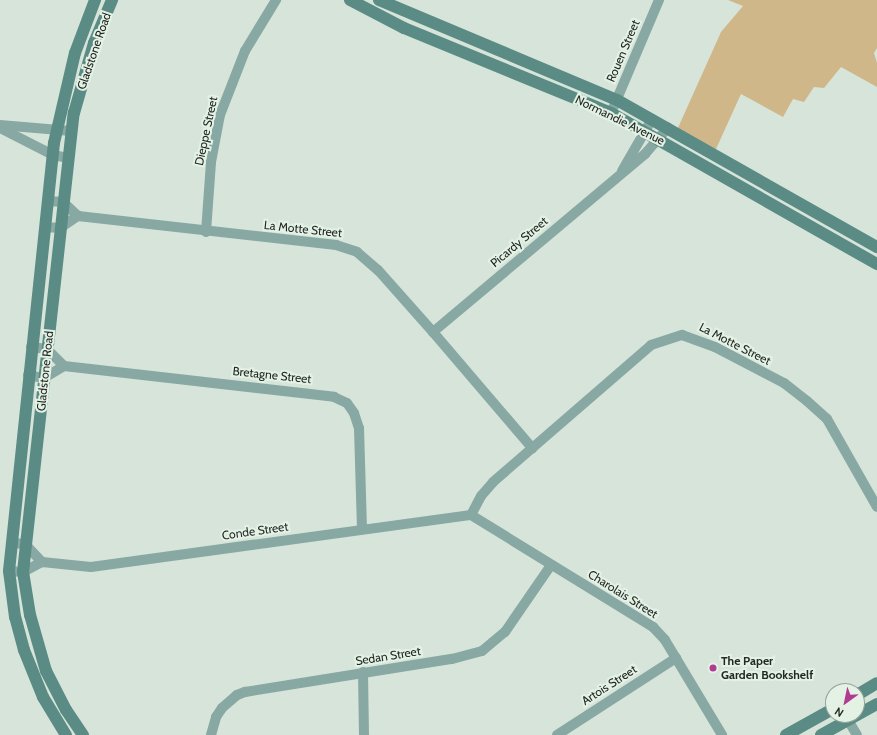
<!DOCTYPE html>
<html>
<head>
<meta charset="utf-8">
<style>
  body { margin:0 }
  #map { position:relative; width:877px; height:735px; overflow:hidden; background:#d7e4d9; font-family:Cabin,sans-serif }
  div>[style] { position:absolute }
  .green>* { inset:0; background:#d0b78a }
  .street>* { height:10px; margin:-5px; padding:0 5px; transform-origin:5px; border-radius:5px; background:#87a8a3 }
  .secondary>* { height:12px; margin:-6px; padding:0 6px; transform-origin:6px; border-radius:6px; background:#5a8c85 }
  .dots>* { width:11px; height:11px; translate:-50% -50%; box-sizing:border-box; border:2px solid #e4f2e6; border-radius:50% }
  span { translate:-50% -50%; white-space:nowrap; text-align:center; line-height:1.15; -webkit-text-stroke:4px #e4f2e6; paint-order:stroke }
  .street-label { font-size:12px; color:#232824 }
  .poi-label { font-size:12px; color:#232824; font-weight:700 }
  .left { translate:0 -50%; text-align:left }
  .north { position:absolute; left:825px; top:683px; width:40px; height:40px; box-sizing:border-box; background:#e4f2e6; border:1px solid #97a198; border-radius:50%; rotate:213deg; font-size:11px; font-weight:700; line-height:16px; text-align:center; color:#232824 }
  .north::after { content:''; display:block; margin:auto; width:14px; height:18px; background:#b23b92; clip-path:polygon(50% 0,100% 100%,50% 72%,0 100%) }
</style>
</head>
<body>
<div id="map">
  <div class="green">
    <div style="clip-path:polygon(728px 0,877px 0,877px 48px,874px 53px,877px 63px,877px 87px,841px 67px,824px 88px,814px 87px,804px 102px,793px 99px,783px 117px,741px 94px,716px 149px,677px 130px,721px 32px,743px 6px)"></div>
  </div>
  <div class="street">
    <div style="left:611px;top:113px;width:123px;rotate:-67deg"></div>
    <div style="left:0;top:125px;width:71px;rotate:4.8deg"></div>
    <div style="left:0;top:128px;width:59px;rotate:27deg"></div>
    <div style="left:53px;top:155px;width:15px;rotate:11deg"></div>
    <div style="left:622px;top:171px;width:60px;rotate:-60deg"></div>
    <div style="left:48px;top:201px;width:15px;rotate:4deg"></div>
    <div style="left:63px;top:202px;width:21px;rotate:43deg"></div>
    <div style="left:78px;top:216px;width:260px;rotate:6.4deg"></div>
    <div style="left:336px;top:245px;width:22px;rotate:18deg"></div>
    <div style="left:357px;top:252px;width:28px;rotate:41deg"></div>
    <div style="left:378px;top:270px;width:83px;rotate:48.4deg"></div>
    <div style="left:433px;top:332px;width:153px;rotate:49.5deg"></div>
    <div style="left:45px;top:227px;width:15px;rotate:4deg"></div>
    <div style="left:60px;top:228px;width:22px;rotate:-34deg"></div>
    <div style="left:206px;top:232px;width:70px;rotate:-85.9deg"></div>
    <div style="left:211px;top:162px;width:48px;rotate:-79.2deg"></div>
    <div style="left:220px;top:115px;width:69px;rotate:-68.7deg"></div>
    <div style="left:245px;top:51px;width:60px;rotate:-58.7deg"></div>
    <div style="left:433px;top:332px;width:277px;rotate:-40deg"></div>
    <div style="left:645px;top:154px;width:35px;rotate:-49deg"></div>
    <div style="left:31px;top:347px;width:16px;rotate:7deg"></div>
    <div style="left:47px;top:349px;width:24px;rotate:45deg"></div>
    <div style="left:28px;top:375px;width:16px;rotate:11deg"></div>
    <div style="left:44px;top:378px;width:23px;rotate:-31deg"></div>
    <div style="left:64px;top:366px;width:272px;rotate:6.5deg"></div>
    <div style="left:334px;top:397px;width:14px;rotate:25deg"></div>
    <div style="left:347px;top:403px;width:12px;rotate:55deg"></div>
    <div style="left:354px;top:413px;width:16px;rotate:72deg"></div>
    <div style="left:359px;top:428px;width:101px;rotate:88.3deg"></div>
    <div style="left:471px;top:515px;width:21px;rotate:-62deg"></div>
    <div style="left:481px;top:496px;width:18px;rotate:-49deg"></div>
    <div style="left:493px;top:482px;width:209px;rotate:-40.9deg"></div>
    <div style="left:651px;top:345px;width:33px;rotate:-18deg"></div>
    <div style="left:682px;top:335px;width:35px;rotate:20deg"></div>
    <div style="left:715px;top:347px;width:78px;rotate:27.6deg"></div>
    <div style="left:784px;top:383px;width:29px;rotate:38deg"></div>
    <div style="left:807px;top:401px;width:27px;rotate:42deg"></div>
    <div style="left:827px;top:419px;width:101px;rotate:60.4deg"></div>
    <div style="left:471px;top:515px;width:214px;rotate:31.6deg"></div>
    <div style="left:653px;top:627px;width:18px;rotate:47deg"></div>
    <div style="left:665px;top:640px;width:111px;rotate:59deg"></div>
    <div style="left:12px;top:543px;width:13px;rotate:4deg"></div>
    <div style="left:25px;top:544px;width:25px;rotate:47deg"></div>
    <div style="left:42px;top:562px;width:49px;rotate:5.8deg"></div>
    <div style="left:91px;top:567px;width:384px;rotate:-7.8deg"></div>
    <div style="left:9px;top:571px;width:14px;rotate:4deg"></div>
    <div style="left:23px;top:572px;width:21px;rotate:-28deg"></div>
    <div style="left:363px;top:672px;width:63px;rotate:89.1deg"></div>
    <div style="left:845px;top:715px;width:23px;rotate:59deg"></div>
    <div style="left:211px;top:735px;width:19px;rotate:-74deg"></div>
    <div style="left:216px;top:717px;width:11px;rotate:-56deg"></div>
    <div style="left:222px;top:708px;width:20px;rotate:-41deg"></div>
    <div style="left:237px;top:695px;width:9px;rotate:-21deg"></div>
    <div style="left:245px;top:692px;width:210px;rotate:-9.1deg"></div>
    <div style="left:452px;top:659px;width:31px;rotate:-15deg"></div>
    <div style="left:482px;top:651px;width:30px;rotate:-40deg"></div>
    <div style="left:505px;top:632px;width:81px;rotate:-55.5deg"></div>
    <div style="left:557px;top:735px;width:142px;rotate:-32.9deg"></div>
  </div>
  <div class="secondary">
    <div style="left:350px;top:0;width:61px;rotate:27.4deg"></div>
    <div style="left:404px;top:28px;width:224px;rotate:22.3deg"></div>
    <div style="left:611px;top:113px;width:306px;rotate:29.6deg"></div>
    <div style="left:379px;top:0;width:258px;rotate:22.8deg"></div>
    <div style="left:617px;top:100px;width:299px;rotate:29.5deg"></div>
    <div style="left:857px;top:695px;width:23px;rotate:-31deg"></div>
    <div style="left:66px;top:735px;width:44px;rotate:-121.2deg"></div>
    <div style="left:43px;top:697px;width:51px;rotate:-112deg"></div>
    <div style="left:24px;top:650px;width:34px;rotate:-105deg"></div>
    <div style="left:15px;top:617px;width:46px;rotate:-97.4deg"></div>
    <div style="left:9px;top:571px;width:430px;rotate:-84deg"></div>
    <div style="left:54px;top:143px;width:92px;rotate:-76.9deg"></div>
    <div style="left:75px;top:53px;width:57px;rotate:-69.3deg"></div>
    <div style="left:83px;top:735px;width:30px;rotate:-124deg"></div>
    <div style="left:66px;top:710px;width:44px;rotate:-117.1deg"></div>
    <div style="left:46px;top:671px;width:58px;rotate:-105.9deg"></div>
    <div style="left:30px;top:615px;width:44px;rotate:-99.2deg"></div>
    <div style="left:23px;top:572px;width:462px;rotate:-83.7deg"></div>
    <div style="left:74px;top:113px;width:73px;rotate:-74.1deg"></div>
    <div style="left:94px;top:43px;width:47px;rotate:-67.3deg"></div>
    <div style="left:786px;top:735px;width:54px;rotate:-29deg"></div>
    <div style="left:821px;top:735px;width:64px;rotate:-29deg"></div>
  </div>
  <div class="dots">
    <div style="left:713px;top:668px;background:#b23b92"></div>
  </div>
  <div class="street-label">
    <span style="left:94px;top:51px;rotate:-71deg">Gladstone Road</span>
    <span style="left:623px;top:51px;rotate:-67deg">Rouen Street</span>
    <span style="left:620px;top:120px;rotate:26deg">Normandie Avenue</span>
    <span style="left:206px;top:131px;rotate:-78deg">Dieppe Street</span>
    <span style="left:303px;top:229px;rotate:6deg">La Motte Street</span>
    <span style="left:519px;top:242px;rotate:-40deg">Picardy Street</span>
    <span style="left:735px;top:344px;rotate:27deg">La Motte Street</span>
    <span style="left:45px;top:371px;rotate:-84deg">Gladstone Road</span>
    <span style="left:272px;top:375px;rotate:6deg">Bretagne Street</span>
    <span style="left:255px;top:531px;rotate:-8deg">Conde Street</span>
    <span style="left:623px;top:594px;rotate:32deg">Charolais Street</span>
    <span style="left:388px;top:656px;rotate:-9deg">Sedan Street</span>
    <span style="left:609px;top:685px;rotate:-33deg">Artois Street</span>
  </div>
  <div class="poi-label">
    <span class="left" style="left:721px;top:668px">The Paper<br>Garden Bookshelf</span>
  </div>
  <div class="north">N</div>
</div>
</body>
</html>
